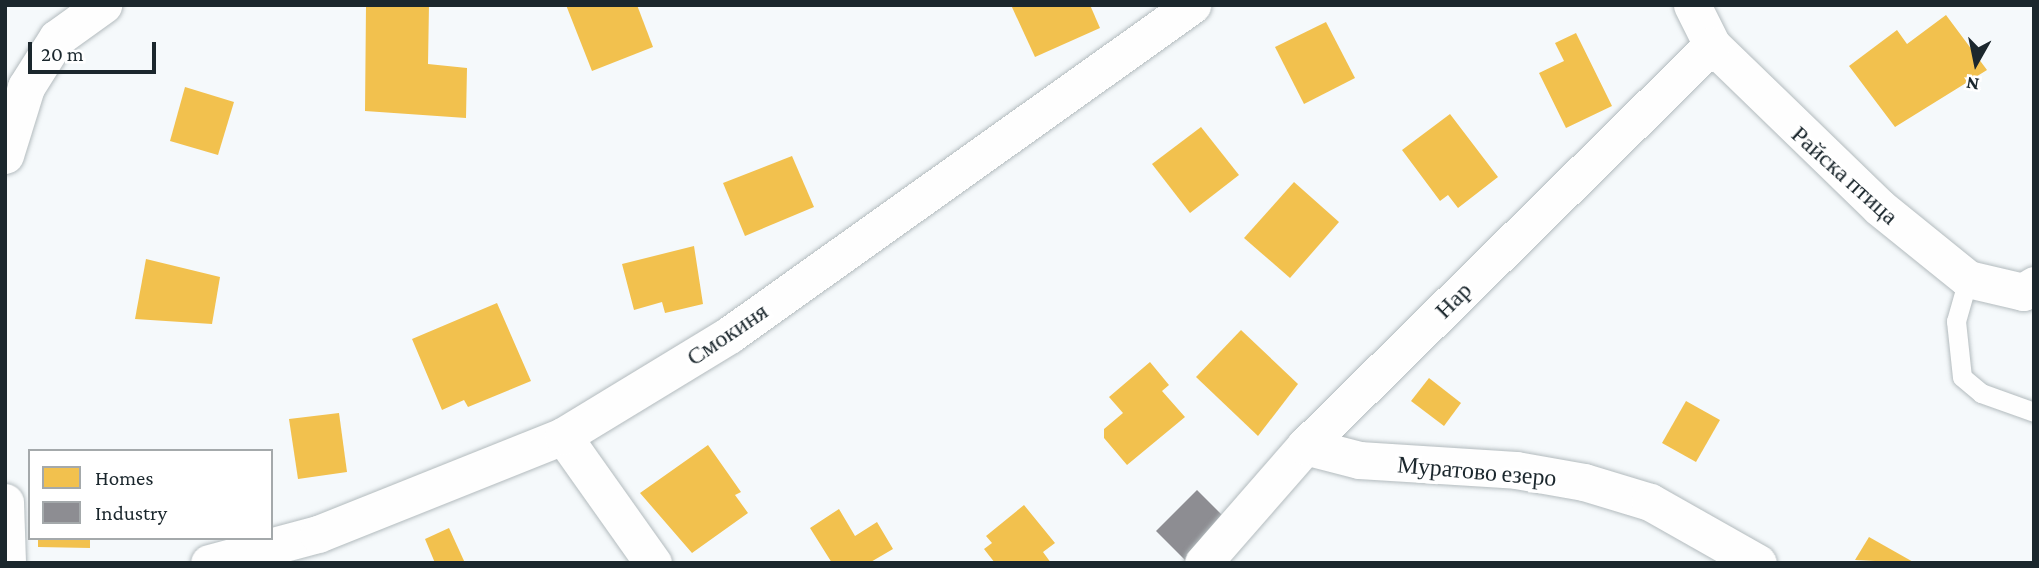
<!DOCTYPE html>
<html>
<head>
<meta charset="utf-8">
<style>
  body { margin:0 }
  #map { position:relative; width:2039px; height:568px; overflow:hidden; background:#f5f9fb; font-family:"Crimson Pro",serif }
  div>[style] { position:absolute }
  .homes>* { inset:0; background:#f2c14e }
  .industry>* { inset:0; background:#8d8d92 }
  .roads { filter:drop-shadow(0 0 2px #b3bbbe) drop-shadow(0 0 2px #b3bbbe) }
  .lane>* { height:19px; margin:-9.5px; padding:0 9.5px; transform-origin:9.5px; border-radius:9.5px; background:#fefefe }
  .street>* { height:37px; margin:-18.5px; padding:0 18.5px; transform-origin:18.5px; border-radius:18.5px; background:#fefefe }
  span { translate:-50% -50%; white-space:nowrap; text-align:center; line-height:1.15; -webkit-text-stroke:7px #fff; paint-order:stroke }
  .street-label { font-size:24px; color:#1b272d }
  .frame { position:absolute; inset:0; border:7px solid #1b272d; pointer-events:none }
  .legend { position:absolute; left:28px; top:449px; width:245px; height:91px; box-sizing:border-box; background:#fff; border:2px solid #a4a9ab; margin:0; padding:9px 12px; list-style:none; font-size:21px; color:#1b272d }
  .legend li { display:flex; align-items:center; gap:14px; height:35px }
  .legend b { width:35px; border:2px solid #a4a9ab }
  .north { position:absolute; left:1941px; top:28px; width:70px; height:70px; -webkit-text-stroke:5px #fff; paint-order:stroke; rotate:189deg; font-size:19px; font-weight:700; line-height:28px; text-align:center; color:#1b272d }
  .north::after { content:''; display:block; margin:auto; width:24px; height:32px; background:#1b272d; clip-path:polygon(50% 0,100% 100%,50% 72%,0 100%) }
  .scale { position:absolute; left:28px; top:42px; width:128px; height:32px; box-sizing:border-box; border:4px solid #1b272d; border-top:0; padding-left:9px; font-size:21px; line-height:24px; white-space:nowrap; color:#1b272d; -webkit-text-stroke:5px #fff; paint-order:stroke }
</style>
</head>
<body>
<div id="map">
  <div class="homes">
    <div style="clip-path:polygon(366px 5px,429px 5px,428px 64px,467px 68px,466px 118px,365px 111px)"></div>
    <div style="clip-path:polygon(566px 5px,637px 5px,653px 47px,592px 71px)"></div>
    <div style="clip-path:polygon(1011px 5px,1090px 5px,1100px 28px,1035px 57px)"></div>
    <div style="clip-path:polygon(1946px 15px,1987px 70px,1895px 127px,1849px 66px,1897px 30px,1907px 44px)"></div>
    <div style="clip-path:polygon(1326px 22px,1355px 78px,1304px 104px,1275px 47px)"></div>
    <div style="clip-path:polygon(1576px 33px,1612px 106px,1566px 128px,1539px 73px,1564px 61px,1555px 43px)"></div>
    <div style="clip-path:polygon(185px 87px,234px 102px,218px 155px,170px 141px)"></div>
    <div style="clip-path:polygon(1450px 114px,1498px 177px,1458px 208px,1448px 195px,1440px 201px,1402px 150px)"></div>
    <div style="clip-path:polygon(1201px 127px,1239px 175px,1190px 213px,1152px 164px)"></div>
    <div style="clip-path:polygon(792px 156px,814px 207px,745px 236px,723px 183px)"></div>
    <div style="clip-path:polygon(1294px 182px,1339px 222px,1290px 278px,1244px 238px)"></div>
    <div style="clip-path:polygon(694px 246px,703px 304px,665px 313px,662px 302px,634px 310px,622px 264px)"></div>
    <div style="clip-path:polygon(146px 259px,220px 277px,212px 324px,135px 319px)"></div>
    <div style="clip-path:polygon(497px 303px,531px 381px,468px 407px,464px 400px,442px 410px,412px 339px)"></div>
    <div style="clip-path:polygon(1241px 330px,1298px 384px,1258px 436px,1196px 377px)"></div>
    <div style="clip-path:polygon(1150px 362px,1169px 385px,1162px 391px,1185px 417px,1127px 465px,1104px 438px,1104px 429px,1123px 413px,1109px 397px)"></div>
    <div style="clip-path:polygon(1429px 378px,1461px 403px,1444px 426px,1411px 401px)"></div>
    <div style="clip-path:polygon(1686px 401px,1720px 420px,1696px 462px,1662px 443px)"></div>
    <div style="clip-path:polygon(339px 413px,347px 472px,298px 479px,289px 419px)"></div>
    <div style="clip-path:polygon(708px 445px,741px 492px,735px 495px,748px 513px,692px 553px,640px 493px)"></div>
    <div style="clip-path:polygon(1024px 505px,1055px 543px,1043px 552px,1051px 563px,995px 563px,984px 549px,992px 543px,986px 536px)"></div>
    <div style="clip-path:polygon(839px 509px,855px 536px,877px 522px,893px 549px,869px 563px,832px 563px,810px 528px)"></div>
    <div style="clip-path:polygon(449px 528px,465px 563px,435px 563px,425px 539px)"></div>
    <div style="clip-path:polygon(1869px 537px,1915px 563px,1855px 560px)"></div>
    <div style="clip-path:polygon(38px 538px,90px 538px,90px 548px,38px 547px)"></div>
  </div>
  <div class="industry">
    <div style="clip-path:polygon(1197px 490px,1226px 519px,1185px 560px,1156px 531px)"></div>
  </div>
  <div class="roads">
    <div class="lane">
      <div style="left:1968px;top:279px;width:44px;rotate:105.9deg"></div>
      <div style="left:1956px;top:321px;width:56px;rotate:83.9deg"></div>
      <div style="left:1962px;top:377px;width:25px;rotate:40deg"></div>
      <div style="left:1981px;top:393px;width:56px;rotate:19.7deg"></div>
    </div>
    <div class="street">
      <div style="left:1692px;top:5px;width:45px;rotate:63.4deg"></div>
      <div style="left:1712px;top:45px;width:233px;rotate:44.1deg"></div>
      <div style="left:1879px;top:207px;width:114px;rotate:39deg"></div>
      <div style="left:1968px;top:279px;width:57px;rotate:13.3deg"></div>
      <div style="left:2023px;top:292px;width:13px;rotate:-32deg"></div>
      <div style="left:5px;top:155px;width:71px;rotate:-72.8deg"></div>
      <div style="left:26px;top:87px;width:58px;rotate:-57.7deg"></div>
      <div style="left:57px;top:38px;width:57px;rotate:-35.7deg"></div>
      <div style="left:563px;top:436px;width:156px;rotate:54.7deg"></div>
      <div style="left:1305px;top:446px;width:56px;rotate:14.5deg"></div>
      <div style="left:1359px;top:460px;width:157px;rotate:3.6deg"></div>
      <div style="left:1516px;top:470px;width:69px;rotate:10deg"></div>
      <div style="left:1584px;top:482px;width:69px;rotate:16.9deg"></div>
      <div style="left:1650px;top:502px;width:124px;rotate:29.5deg"></div>
      <div style="left:5px;top:502px;width:61px;rotate:88.1deg"></div>
      <div style="left:209px;top:563px;width:113px;rotate:-14.9deg"></div>
      <div style="left:318px;top:534px;width:264px;rotate:-21.8deg"></div>
      <div style="left:563px;top:436px;width:194px;rotate:-31.3deg"></div>
      <div style="left:729px;top:335px;width:569px;rotate:-35.48deg"></div>
      <div style="left:1203px;top:563px;width:155px;rotate:-48.9deg"></div>
      <div style="left:1305px;top:446px;width:571px;rotate:-44.57deg"></div>
    </div>
  </div>
  <div class="street-label">
    <span style="left:1845px;top:175px;rotate:42deg">Райска птица</span>
    <span style="left:1453px;top:300px;rotate:-45deg">Нар</span>
    <span style="left:727px;top:334px;rotate:-34deg">Смокиня</span>
    <span style="left:1477px;top:471px;rotate:5deg">Муратово езеро</span>
  </div>
  <div class="frame"></div>
  <ul class="legend">
  <li><b style="height:19px;background:#f2c14e"></b>Homes</li>
  <li><b style="height:19px;background:#8d8d92"></b>Industry</li>
  </ul>
  <div class="north">N</div>
  <div class="scale">20 m</div>
</div>
</body>
</html>
